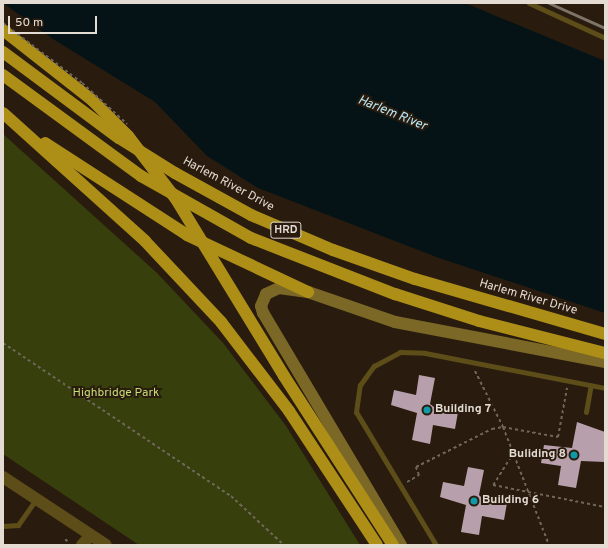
<!DOCTYPE html>
<html>
<head>
<meta charset="utf-8">
<style>
  body { margin:0 }
  #map { position:relative; width:608px; height:548px; overflow:hidden; background:#291c0e; font-family:Overpass,sans-serif }
  div>[style] { position:absolute }
  .green>* { inset:0; background:#37400d }
  .water>* { inset:0; background:#061316 }
  .building>* { inset:0; background:#b79fab }
  .path>* { height:2px; margin-top:-1px; transform-origin:0; background:repeating-linear-gradient(90deg,#71665a 0 3px,transparent 0 6px) }
  .service>* { height:5px; margin:-2.5px; padding:0 2.5px; transform-origin:2.5px; border-radius:2.5px; background:#5d4d19 }
  .tertiary>* { height:12px; margin:-6px; padding:0 6px; transform-origin:6px; border-radius:6px; background:#5d4d19 }
  .secondary>* { height:12px; margin:-6px; padding:0 6px; transform-origin:6px; border-radius:6px; background:#7b6826 }
  .motorway>* { height:12px; margin:-6px; padding:0 6px; transform-origin:6px; border-radius:6px; background:#ad8e17 }
  .rail>* { height:3px; margin:-1.5px; padding:0 1.5px; transform-origin:1.5px; border-radius:1.5px; background:#7f7468 }
  .path-bridge>* { height:2px; margin-top:-1px; transform-origin:0; background:repeating-linear-gradient(90deg,#71665a 0 3px,transparent 0 6px) }
  .motorway-bridge>* { height:12px; margin:-6px; padding:0 6px; transform-origin:6px; border-radius:6px; background:#ad8e17 }
  .dots>* { width:11px; height:11px; translate:-50% -50%; box-sizing:border-box; border:2px solid #291c0e; border-radius:50% }
  span { translate:-50% -50%; white-space:nowrap; text-align:center; line-height:1.15; -webkit-text-stroke:4px #291c0e; paint-order:stroke }
  .shield-label span { padding:1px 3px; background:#291c0e; border:1px solid; border-radius:3px; -webkit-text-stroke-width:0 }
  .shield-label { font-size:11px; color:#e4dbd2; font-weight:700 }
  .street-label { font-size:12px; color:#e4dbd2 }
  .park-label { font-size:12px; color:#c7dd76 }
  .poi-label { font-size:12px; color:#e4dbd2; font-weight:700 }
  .left { translate:0 -50%; text-align:left }
  .right { translate:-100% -50%; text-align:right }
  .water-label { font-size:13px; color:#bae9f8; font-style:italic }
  .frame { position:absolute; inset:0; border:4px solid #e4dbd2; pointer-events:none }
  .scale { position:absolute; left:8px; top:16px; width:89px; height:18px; box-sizing:border-box; border:2px solid #e4dbd2; border-top:0; padding-left:5px; font-size:12px; line-height:14px; white-space:nowrap; color:#e4dbd2; -webkit-text-stroke:3px #291c0e; paint-order:stroke }
</style>
</head>
<body>
<div id="map">
  <div class="green">
    <div style="clip-path:polygon(3px 134px,157px 273px,223px 343px,286px 426px,360px 545px,139px 545px,3px 454px)"></div>
  </div>
  <div class="water">
    <div style="clip-path:polygon(3px 3px,465px 3px,605px 61px,605px 313px,439px 258px,258px 188px,207px 156px,155px 102px,53px 39px)"></div>
  </div>
  <div class="building">
    <div style="clip-path:polygon(419px 375px,435px 378px,430px 404px,434px 407px,458px 412px,455px 429px,433px 425px,430px 444px,412px 440px,417px 413px,391px 405px,394px 390px,416px 395px)"></div>
    <div style="clip-path:polygon(577px 422px,605px 432px,605px 462px,581px 461px,576px 488px,558px 485px,561px 466px,541px 463px,544px 445px,572px 448px)"></div>
    <div style="clip-path:polygon(468px 467px,484px 470px,479px 495px,483px 499px,507px 503px,504px 520px,482px 516px,479px 535px,461px 532px,466px 505px,440px 497px,443px 482px,464px 486px)"></div>
  </div>
  <div class="path">
    <div style="left:3px;top:343px;width:275px;rotate:33.9deg"></div>
    <div style="left:231px;top:496px;width:72px;rotate:42.8deg"></div>
    <div style="left:475px;top:371px;width:63px;rotate:63.4deg"></div>
    <div style="left:503px;top:427px;width:127px;rotate:68.7deg"></div>
    <div style="left:514px;top:452px;width:39px;rotate:122deg"></div>
    <div style="left:493px;top:485px;width:114px;rotate:11.1deg"></div>
    <div style="left:407px;top:482px;width:14px;rotate:-30deg"></div>
    <div style="left:419px;top:475px;width:9px;rotate:-111deg"></div>
    <div style="left:416px;top:467px;width:85px;rotate:-26.6deg"></div>
    <div style="left:492px;top:429px;width:11px;rotate:-10deg"></div>
    <div style="left:503px;top:427px;width:56px;rotate:10.3deg"></div>
    <div style="left:558px;top:437px;width:50px;rotate:-79.6deg"></div>
    <div style="left:65px;top:539px;width:4px;rotate:45deg"></div>
  </div>
  <div class="service">
    <div style="left:529px;top:3px;width:84px;rotate:24.7deg"></div>
    <div style="left:586px;top:412px;width:27px;rotate:-80deg"></div>
    <div style="left:3px;top:526px;width:15px;rotate:-4deg"></div>
    <div style="left:18px;top:525px;width:32px;rotate:-55deg"></div>
    <div style="left:436px;top:545px;width:155px;rotate:-121deg"></div>
    <div style="left:356px;top:412px;width:27px;rotate:-82deg"></div>
    <div style="left:360px;top:385px;width:24px;rotate:-54deg"></div>
    <div style="left:374px;top:366px;width:30px;rotate:-28deg"></div>
    <div style="left:400px;top:352px;width:25px;rotate:2deg"></div>
    <div style="left:425px;top:353px;width:183px;rotate:11deg"></div>
  </div>
  <div class="tertiary">
    <div style="left:3px;top:477px;width:123px;rotate:33.4deg"></div>
    <div style="left:82px;top:545px;width:13px;rotate:-48deg"></div>
  </div>
  <div class="secondary">
    <div style="left:401px;top:545px;width:270px;rotate:-120.7deg"></div>
    <div style="left:263px;top:313px;width:7px;rotate:-106deg"></div>
    <div style="left:261px;top:306px;width:13px;rotate:-67deg"></div>
    <div style="left:266px;top:294px;width:14px;rotate:-25deg"></div>
    <div style="left:279px;top:288px;width:29px;rotate:8deg"></div>
    <div style="left:308px;top:292px;width:92px;rotate:19deg"></div>
    <div style="left:395px;top:322px;width:214px;rotate:10.8deg"></div>
  </div>
  <div class="motorway">
    <div style="left:3px;top:30px;width:113px;rotate:38.2deg"></div>
    <div style="left:92px;top:100px;width:51px;rotate:45deg"></div>
    <div style="left:3px;top:52px;width:144px;rotate:36.6deg"></div>
    <div style="left:119px;top:138px;width:66px;rotate:32deg"></div>
    <div style="left:175px;top:173px;width:87px;rotate:28.9deg"></div>
    <div style="left:251px;top:215px;width:89px;rotate:23.1deg"></div>
    <div style="left:333px;top:250px;width:87px;rotate:19.5deg"></div>
    <div style="left:415px;top:279px;width:198px;rotate:16.1deg"></div>
    <div style="left:3px;top:75px;width:171px;rotate:36.2deg"></div>
    <div style="left:141px;top:176px;width:126px;rotate:29.4deg"></div>
    <div style="left:251px;top:238px;width:155px;rotate:21.3deg"></div>
    <div style="left:395px;top:294px;width:88px;rotate:17.8deg"></div>
    <div style="left:479px;top:321px;width:130px;rotate:14.3deg"></div>
    <div style="left:3px;top:113px;width:191px;rotate:42deg"></div>
    <div style="left:145px;top:241px;width:111px;rotate:46.8deg"></div>
    <div style="left:221px;top:322px;width:112px;rotate:52.6deg"></div>
    <div style="left:289px;top:411px;width:160px;rotate:56.7deg"></div>
    <div style="left:45px;top:143px;width:169px;rotate:32.9deg"></div>
    <div style="left:187px;top:235px;width:134px;rotate:25.2deg"></div>
    <div style="left:284px;top:376px;width:201px;rotate:57.2deg"></div>
  </div>
  <div class="rail">
    <div style="left:549px;top:3px;width:61px;rotate:24.1deg"></div>
  </div>
  <div class="path-bridge">
    <div style="left:3px;top:23px;width:99px;rotate:37.2deg"></div>
    <div style="left:82px;top:83px;width:61px;rotate:42.3deg"></div>
  </div>
  <div class="motorway-bridge">
    <div style="left:128px;top:136px;width:79px;rotate:52.7deg"></div>
    <div style="left:176px;top:199px;width:207px;rotate:58.6deg"></div>
  </div>
  <div class="dots">
    <div style="left:427px;top:410px;background:#0f9aa8"></div>
    <div style="left:574px;top:455px;background:#0f9aa8"></div>
    <div style="left:474px;top:501px;background:#0f9aa8"></div>
  </div>
  <div class="shield-label">
    <span style="left:286px;top:230px">HRD</span>
  </div>
  <div class="street-label">
    <span style="left:228px;top:185px;rotate:28deg">Harlem River Drive</span>
    <span style="left:528px;top:298px;rotate:16deg">Harlem River Drive</span>
  </div>
  <div class="park-label">
    <span style="left:116px;top:394px">Highbridge Park</span>
  </div>
  <div class="poi-label">
    <span class="left" style="left:435px;top:410px">Building 7</span>
    <span class="right" style="left:566px;top:455px">Buliding 8</span>
    <span class="left" style="left:482px;top:501px">Building 6</span>
  </div>
  <div class="water-label">
    <span style="left:392px;top:114px;rotate:22deg">Harlem River</span>
  </div>
  <div class="frame"></div>
  <div class="scale">50 m</div>
</div>
</body>
</html>
